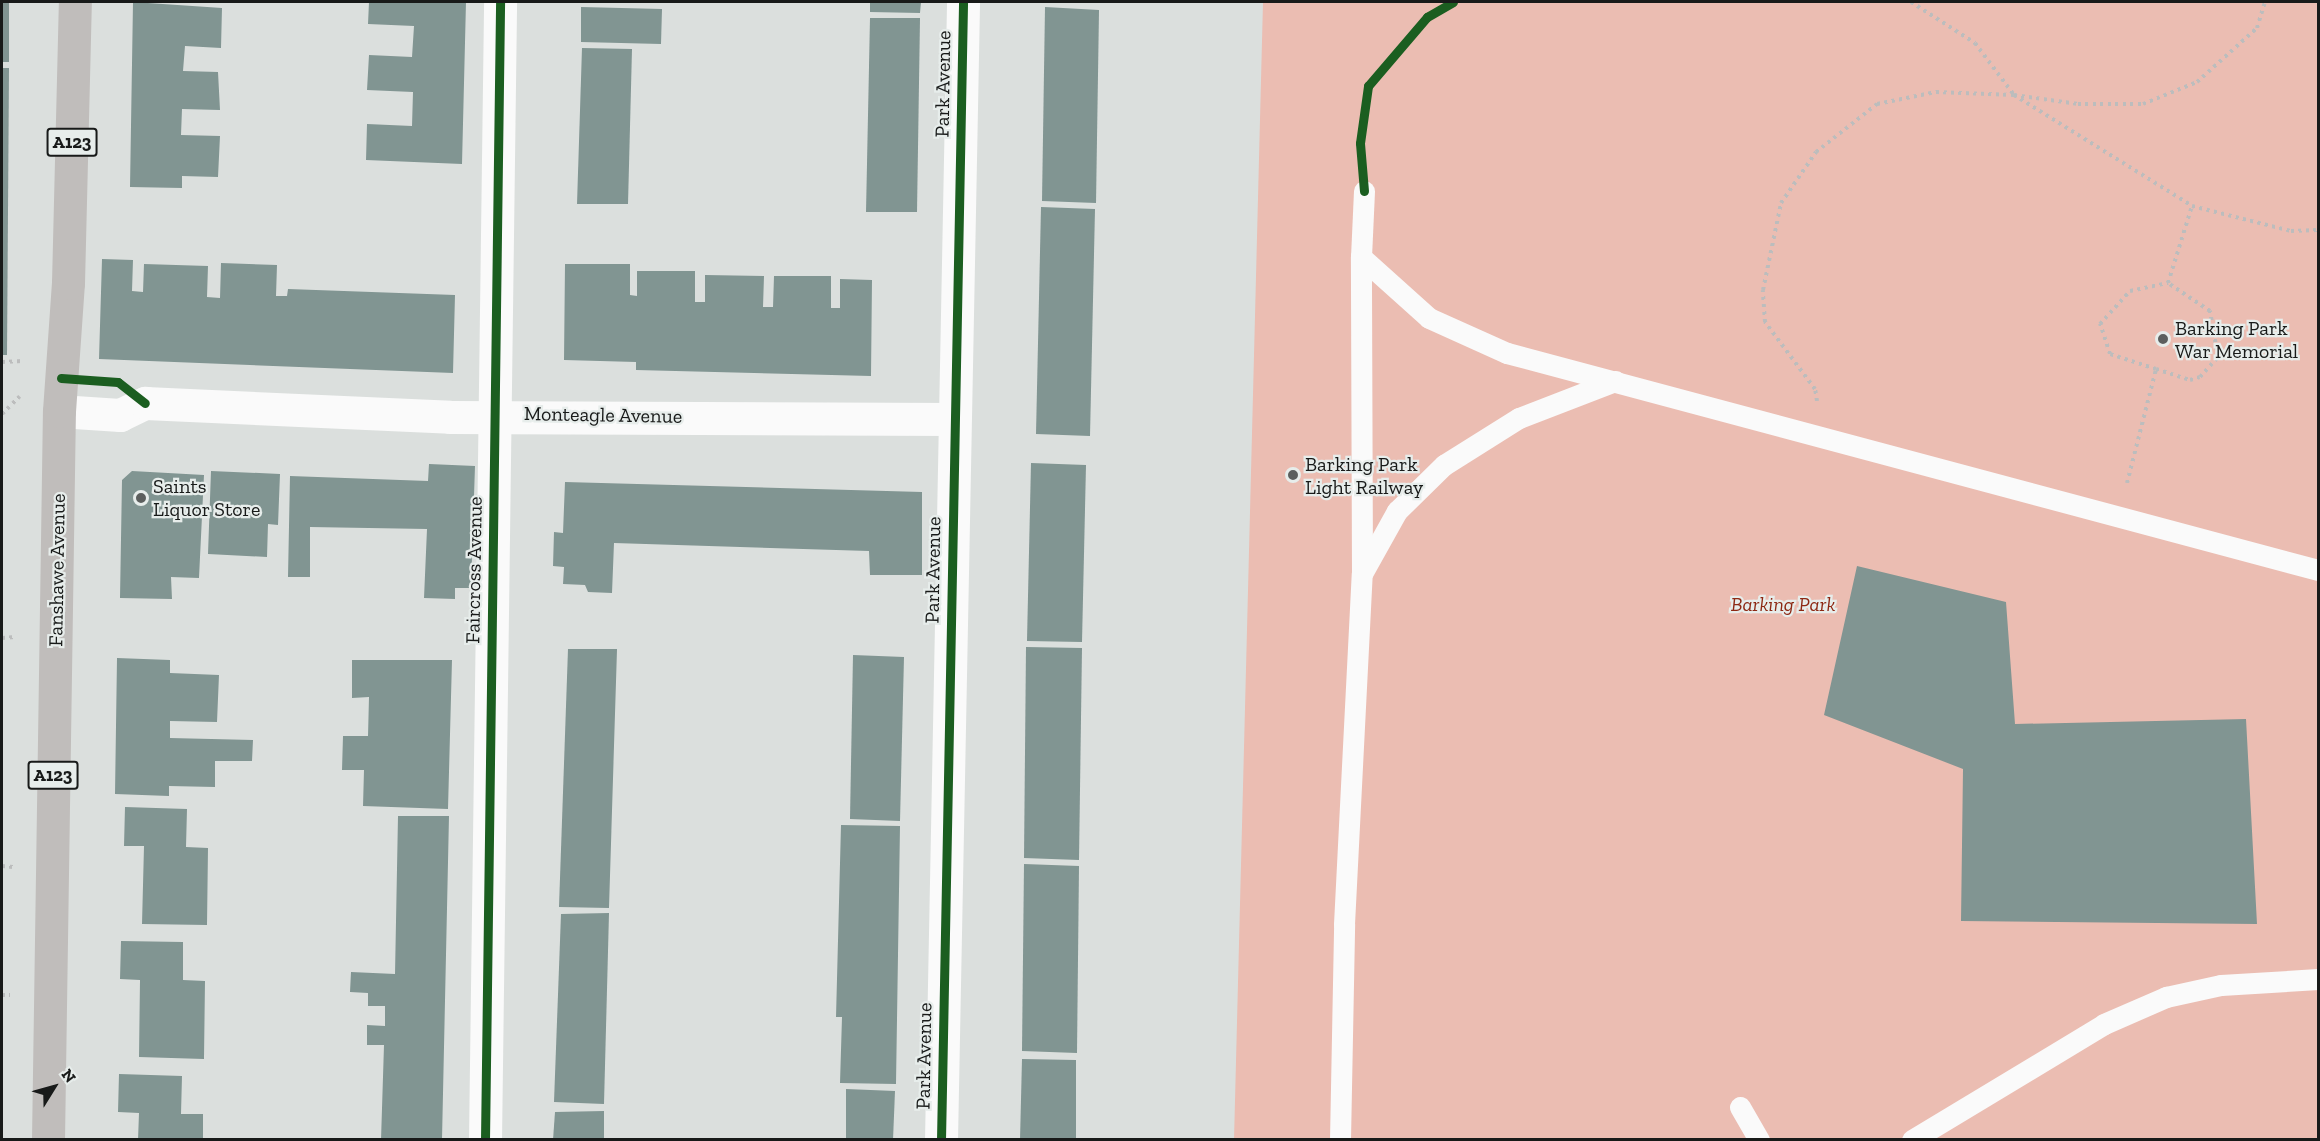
<!DOCTYPE html>
<html>
<head>
<meta charset="utf-8">
<style>
  body { margin:0 }
  #map { position:relative; width:2320px; height:1141px; overflow:hidden; background:#dbdfdd; font-family:"Zilla Slab",serif }
  div>[style] { position:absolute }
  .green>* { inset:0; background:#ebbdb2 }
  .building>* { inset:0; background:#819592 }
  .path>* { height:4px; margin-top:-2px; transform-origin:0; background:repeating-linear-gradient(90deg,#bcbdbd 0 3px,transparent 0 7.5px) }
  .lane>* { height:21px; margin:-10.5px; padding:0 10.5px; transform-origin:10.5px; border-radius:10.5px; background:#fafafa }
  .street>* { height:33px; margin:-16.5px; padding:0 16.5px; transform-origin:16.5px; border-radius:16.5px; background:#fafafa }
  .primary>* { height:33px; margin:-16.5px; padding:0 16.5px; transform-origin:16.5px; border-radius:16.5px; background:#c0bdbb }
  .cycleway>* { height:9px; margin:-4.5px; padding:0 4.5px; transform-origin:4.5px; border-radius:4.5px; background:#1b5e20 }
  .dots>* { width:16px; height:16px; translate:-50% -50%; box-sizing:border-box; border:3px solid #e7edeb; border-radius:50% }
  span { translate:-50% -50%; white-space:nowrap; text-align:center; line-height:1.15; -webkit-text-stroke:4.5px #e7edeb; paint-order:stroke }
  .shield-label span { padding:2px 4px; background:#e7edeb; border:2px solid; border-radius:4px; -webkit-text-stroke-width:0 }
  .shield-label { font-size:18px; color:#181a19; font-weight:700 }
  .street-label { font-size:20px; color:#181a19 }
  .poi-label { font-size:20px; color:#181a19 }
  .left { translate:0 -50%; text-align:left }
  .park-label { font-size:20px; color:#8d2813; font-style:italic }
  .frame { position:absolute; inset:0; border:3px solid #181a19; pointer-events:none }
  .north { position:absolute; left:24px; top:1057px; width:60px; height:60px; -webkit-text-stroke:4px #e7edeb; paint-order:stroke; rotate:53deg; font-size:16px; font-weight:700; line-height:24px; text-align:center; color:#181a19 }
  .north::after { content:''; display:block; margin:auto; width:21px; height:27px; background:#181a19; clip-path:polygon(50% 0,100% 100%,50% 72%,0 100%) }
</style>
</head>
<body>
<div id="map">
  <div class="green">
    <div style="clip-path:polygon(1263px 2px,2318px 2px,2318px 1139px,1234px 1140px)"></div>
  </div>
  <div class="building">
    <div style="clip-path:polygon(2px 2px,9px 2px,9px 62px,2px 62px)"></div>
    <div style="clip-path:polygon(133px 2px,222px 8px,221px 48px,185px 46px,183px 71px,218px 72px,220px 110px,182px 109px,181px 135px,220px 136px,218px 177px,182px 176px,182px 188px,130px 187px)"></div>
    <div style="clip-path:polygon(369px 2px,466px 2px,462px 164px,366px 160px,367px 124px,412px 126px,413px 92px,367px 90px,369px 55px,412px 57px,414px 26px,368px 24px)"></div>
    <div style="clip-path:polygon(870px 2px,921px 2px,920px 13px,870px 12px)"></div>
    <div style="clip-path:polygon(581px 7px,662px 9px,661px 44px,581px 42px)"></div>
    <div style="clip-path:polygon(1045px 7px,1099px 10px,1096px 203px,1042px 201px)"></div>
    <div style="clip-path:polygon(870px 18px,920px 18px,917px 212px,866px 212px)"></div>
    <div style="clip-path:polygon(582px 48px,632px 49px,628px 204px,577px 204px)"></div>
    <div style="clip-path:polygon(2px 68px,9px 68px,7px 355px,2px 355px)"></div>
    <div style="clip-path:polygon(1041px 207px,1095px 209px,1090px 436px,1036px 434px)"></div>
    <div style="clip-path:polygon(102px 259px,133px 260px,132px 291px,143px 292px,144px 264px,208px 266px,207px 297px,220px 298px,221px 263px,277px 265px,276px 296px,287px 296px,288px 289px,455px 295px,453px 373px,99px 359px)"></div>
    <div style="clip-path:polygon(565px 264px,630px 264px,630px 295px,637px 296px,637px 271px,695px 271px,695px 302px,705px 302px,705px 275px,764px 276px,763px 307px,773px 307px,774px 276px,831px 276px,831px 308px,840px 308px,840px 279px,872px 280px,871px 376px,636px 370px,636px 362px,564px 360px)"></div>
    <div style="clip-path:polygon(1031px 463px,1086px 465px,1082px 642px,1027px 641px)"></div>
    <div style="clip-path:polygon(429px 464px,475px 466px,471px 588px,455px 588px,455px 599px,424px 598px,427px 529px,310px 527px,310px 577px,288px 577px,290px 476px,428px 481px)"></div>
    <div style="clip-path:polygon(132px 471px,204px 475px,199px 578px,171px 577px,172px 599px,120px 598px,122px 480px)"></div>
    <div style="clip-path:polygon(211px 471px,280px 474px,278px 525px,268px 524px,267px 557px,208px 554px)"></div>
    <div style="clip-path:polygon(565px 482px,922px 492px,922px 575px,870px 575px,869px 551px,614px 543px,612px 593px,588px 592px,585px 585px,563px 584px,564px 567px,553px 566px,554px 532px,563px 533px)"></div>
    <div style="clip-path:polygon(1857px 566px,2006px 602px,2015px 724px,2246px 719px,2257px 924px,1961px 921px,1963px 769px,1824px 715px)"></div>
    <div style="clip-path:polygon(1026px 647px,1082px 648px,1079px 860px,1024px 858px)"></div>
    <div style="clip-path:polygon(568px 649px,617px 649px,609px 908px,559px 907px)"></div>
    <div style="clip-path:polygon(853px 655px,904px 657px,900px 821px,850px 819px)"></div>
    <div style="clip-path:polygon(117px 658px,170px 660px,170px 673px,219px 675px,217px 722px,170px 721px,170px 738px,253px 740px,252px 761px,215px 761px,215px 787px,169px 786px,169px 796px,115px 794px)"></div>
    <div style="clip-path:polygon(352px 660px,452px 660px,448px 809px,363px 806px,364px 770px,342px 770px,343px 736px,368px 736px,369px 697px,352px 698px)"></div>
    <div style="clip-path:polygon(125px 807px,187px 809px,186px 847px,208px 848px,207px 925px,142px 924px,144px 846px,124px 846px)"></div>
    <div style="clip-path:polygon(398px 816px,449px 816px,442px 1140px,381px 1140px,384px 1045px,367px 1045px,367px 1025px,385px 1026px,385px 1006px,368px 1006px,368px 993px,350px 992px,351px 972px,395px 974px)"></div>
    <div style="clip-path:polygon(841px 825px,900px 826px,896px 1084px,840px 1083px,842px 1017px,836px 1017px)"></div>
    <div style="clip-path:polygon(1024px 864px,1079px 866px,1077px 1053px,1022px 1051px)"></div>
    <div style="clip-path:polygon(609px 913px,604px 1104px,554px 1102px,561px 914px)"></div>
    <div style="clip-path:polygon(121px 941px,183px 942px,183px 980px,205px 981px,204px 1059px,139px 1057px,140px 980px,120px 979px)"></div>
    <div style="clip-path:polygon(1022px 1059px,1076px 1060px,1076px 1140px,1020px 1140px)"></div>
    <div style="clip-path:polygon(119px 1074px,182px 1076px,181px 1114px,203px 1114px,203px 1140px,138px 1140px,139px 1113px,118px 1112px)"></div>
    <div style="clip-path:polygon(846px 1089px,895px 1091px,893px 1140px,846px 1140px)"></div>
    <div style="clip-path:polygon(604px 1111px,604px 1140px,553px 1140px,555px 1112px)"></div>
  </div>
  <div class="path">
    <div style="left:1911px;top:2px;width:76px;rotate:32.6deg"></div>
    <div style="left:1975px;top:43px;width:65px;rotate:53.1deg"></div>
    <div style="left:2014px;top:95px;width:65px;rotate:8deg"></div>
    <div style="left:2078px;top:104px;width:65px"></div>
    <div style="left:2143px;top:104px;width:58px;rotate:-22.2deg"></div>
    <div style="left:2197px;top:82px;width:81px;rotate:-42deg"></div>
    <div style="left:2257px;top:28px;width:27px;rotate:-73deg"></div>
    <div style="left:2px;top:362px;width:21px;rotate:-3deg"></div>
    <div style="left:2156px;top:369px;width:48px;rotate:-161.9deg"></div>
    <div style="left:2110px;top:354px;width:32px;rotate:-108deg"></div>
    <div style="left:2100px;top:324px;width:45px;rotate:-47.7deg"></div>
    <div style="left:2130px;top:291px;width:39px;rotate:-12deg"></div>
    <div style="left:1817px;top:401px;width:12px;rotate:-99deg"></div>
    <div style="left:1815px;top:389px;width:84px;rotate:-126.7deg"></div>
    <div style="left:1765px;top:322px;width:32px;rotate:-94deg"></div>
    <div style="left:1763px;top:290px;width:89px;rotate:-78.3deg"></div>
    <div style="left:1781px;top:203px;width:62px;rotate:-55.5deg"></div>
    <div style="left:1816px;top:152px;width:78px;rotate:-38.2deg"></div>
    <div style="left:1877px;top:104px;width:60px;rotate:-11.5deg"></div>
    <div style="left:1936px;top:92px;width:78px;rotate:2.2deg"></div>
    <div style="left:2014px;top:95px;width:210px;rotate:31.9deg"></div>
    <div style="left:2192px;top:206px;width:102px;rotate:14.2deg"></div>
    <div style="left:2291px;top:231px;width:27px;rotate:-2deg"></div>
    <div style="left:2px;top:414px;width:25px;rotate:-45deg"></div>
    <div style="left:2127px;top:483px;width:118px;rotate:-75.7deg"></div>
    <div style="left:2156px;top:369px;width:36px;rotate:18deg"></div>
    <div style="left:2190px;top:380px;width:10px;rotate:-17deg"></div>
    <div style="left:2200px;top:377px;width:27px;rotate:-48deg"></div>
    <div style="left:2218px;top:357px;width:47px;rotate:-99.9deg"></div>
    <div style="left:2210px;top:311px;width:50px;rotate:-146.3deg"></div>
    <div style="left:2168px;top:283px;width:81px;rotate:-72.7deg"></div>
    <div style="left:2px;top:638px;width:13px;rotate:-4deg"></div>
    <div style="left:2px;top:866px;width:11px;rotate:5deg"></div>
    <div style="left:2px;top:995px;width:8px"></div>
  </div>
  <div class="lane">
    <div style="left:1364px;top:191px;width:66px;rotate:92.6deg"></div>
    <div style="left:1361px;top:257px;width:91px;rotate:41.9deg"></div>
    <div style="left:1429px;top:318px;width:85px;rotate:24.2deg"></div>
    <div style="left:1507px;top:353px;width:840px;rotate:14.98deg"></div>
    <div style="left:1363px;top:572px;width:70px;rotate:-60.9deg"></div>
    <div style="left:1397px;top:511px;width:66px;rotate:-44.4deg"></div>
    <div style="left:1444px;top:465px;width:89px;rotate:-32.1deg"></div>
    <div style="left:1519px;top:418px;width:103px;rotate:-21.1deg"></div>
    <div style="left:1740px;top:1107px;width:38px;rotate:60deg"></div>
    <div style="left:1340px;top:1140px;width:216px;rotate:-88.9deg"></div>
    <div style="left:1344px;top:924px;width:351px;rotate:-87.1deg"></div>
    <div style="left:1362px;top:573px;width:316px;rotate:-90.2deg"></div>
    <div style="left:1912px;top:1140px;width:224px;rotate:-31.1deg"></div>
    <div style="left:2104px;top:1024px;width:68px;rotate:-23.5deg"></div>
    <div style="left:2166px;top:997px;width:56px;rotate:-12.3deg"></div>
    <div style="left:2221px;top:985px;width:97px;rotate:-3.5deg"></div>
  </div>
  <div class="street">
    <div style="left:59px;top:411px;width:61px;rotate:3.8deg"></div>
    <div style="left:120px;top:415px;width:28px;rotate:-26deg"></div>
    <div style="left:145px;top:403px;width:305px;rotate:2.6deg"></div>
    <div style="left:450px;top:417px;width:503px;rotate:0.23deg"></div>
    <div style="left:485px;top:1140px;width:1138px;rotate:-89.24deg"></div>
    <div style="left:941px;top:1140px;width:1138px;rotate:-88.89deg"></div>
  </div>
  <div class="primary">
    <div style="left:48px;top:1140px;width:729px;rotate:-89.14deg"></div>
    <div style="left:59px;top:411px;width:128px;rotate:-86deg"></div>
    <div style="left:68px;top:283px;width:281px;rotate:-88.6deg"></div>
  </div>
  <div class="cycleway">
    <div style="left:1364px;top:191px;width:48px;rotate:-94.8deg"></div>
    <div style="left:1360px;top:143px;width:58px;rotate:-82deg"></div>
    <div style="left:1368px;top:86px;width:91px;rotate:-49.5deg"></div>
    <div style="left:1427px;top:17px;width:30px;rotate:-30deg"></div>
    <div style="left:61px;top:378px;width:57px;rotate:4deg"></div>
    <div style="left:118px;top:382px;width:34px;rotate:38deg"></div>
    <div style="left:485px;top:1140px;width:1138px;rotate:-89.24deg"></div>
    <div style="left:941px;top:1140px;width:1138px;rotate:-88.89deg"></div>
  </div>
  <div class="dots">
    <div style="left:2163px;top:339px;background:#5c5f5e"></div>
    <div style="left:1293px;top:475px;background:#5c5f5e"></div>
    <div style="left:141px;top:498px;background:#5c5f5e"></div>
  </div>
  <div class="shield-label">
    <span style="left:72px;top:142px">A123</span>
    <span style="left:53px;top:775px">A123</span>
  </div>
  <div class="street-label">
    <span style="left:943px;top:84px;rotate:-89deg">Park Avenue</span>
    <span style="left:603px;top:415px;rotate:1deg">Monteagle Avenue</span>
    <span style="left:57px;top:570px;rotate:-89deg">Fanshawe Avenue</span>
    <span style="left:474px;top:570px;rotate:-89deg">Faircross Avenue</span>
    <span style="left:933px;top:570px;rotate:-89deg">Park Avenue</span>
    <span style="left:924px;top:1056px;rotate:-89deg">Park Avenue</span>
  </div>
  <div class="poi-label">
    <span class="left" style="left:2175px;top:340px">Barking Park<br>War Memorial</span>
    <span class="left" style="left:1305px;top:476px">Barking Park<br>Light Railway</span>
    <span class="left" style="left:153px;top:498px">Saints<br>Liquor Store</span>
  </div>
  <div class="park-label">
    <span style="left:1783px;top:604px">Barking Park</span>
  </div>
  <div class="frame"></div>
  <div class="north">N</div>
</div>
</body>
</html>
